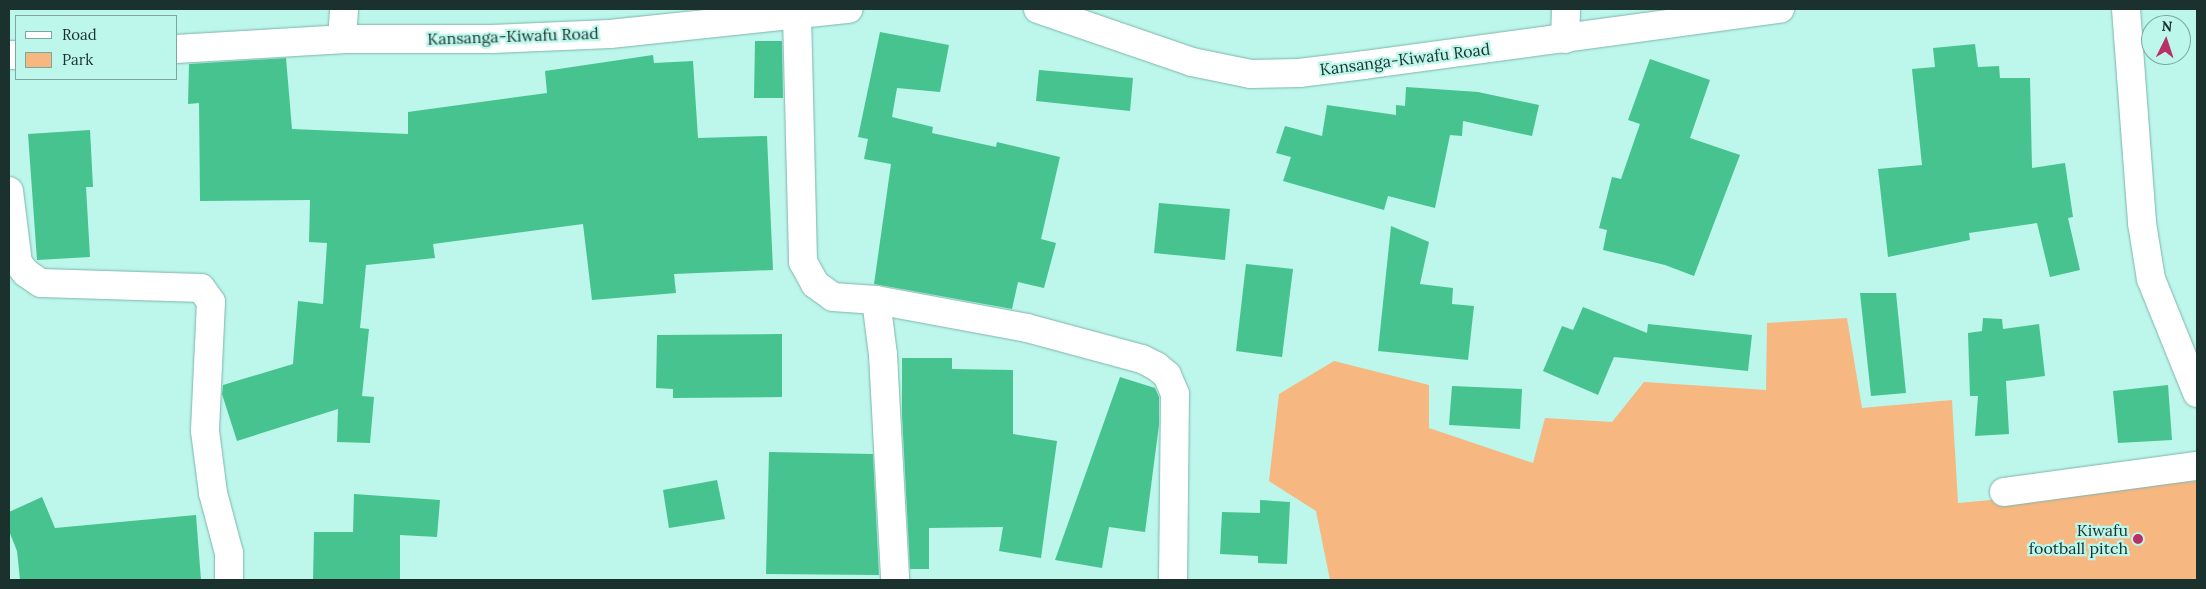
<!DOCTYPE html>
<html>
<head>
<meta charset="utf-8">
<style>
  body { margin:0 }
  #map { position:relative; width:2206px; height:589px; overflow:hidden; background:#bdf6eb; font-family:Lora,serif }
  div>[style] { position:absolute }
  .green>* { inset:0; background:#f6b781 }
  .building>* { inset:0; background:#46c38f }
  .roads { filter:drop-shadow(0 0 1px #7db5ab) drop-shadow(0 0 1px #7db5ab) }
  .minor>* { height:28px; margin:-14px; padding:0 14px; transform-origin:14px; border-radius:14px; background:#fff }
  .dots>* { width:14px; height:14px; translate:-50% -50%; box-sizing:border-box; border:2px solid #bdf6eb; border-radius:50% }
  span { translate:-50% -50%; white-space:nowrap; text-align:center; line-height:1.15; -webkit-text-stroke:4.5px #bdf6eb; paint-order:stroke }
  .street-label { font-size:16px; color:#1a312d }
  .poi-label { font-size:16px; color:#1a312d }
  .right { translate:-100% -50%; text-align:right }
  .frame { position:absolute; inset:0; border:10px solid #1a312d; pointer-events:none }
  .legend { position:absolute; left:15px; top:15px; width:162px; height:65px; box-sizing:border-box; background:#bdf6eb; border:1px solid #7ca79f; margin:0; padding:6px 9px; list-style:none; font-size:15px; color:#1a312d }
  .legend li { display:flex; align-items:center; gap:10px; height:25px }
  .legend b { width:25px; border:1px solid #7ca79f }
  .north { position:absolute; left:2141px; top:15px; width:50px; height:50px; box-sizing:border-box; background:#bdf6eb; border:1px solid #7ca79f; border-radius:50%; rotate:4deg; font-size:14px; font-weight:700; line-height:20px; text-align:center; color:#1a312d }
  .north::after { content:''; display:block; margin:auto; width:18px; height:22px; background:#ba2f65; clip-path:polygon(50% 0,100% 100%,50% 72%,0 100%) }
</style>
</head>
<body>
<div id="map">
  <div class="green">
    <div style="clip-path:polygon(1847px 318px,1862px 408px,1952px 400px,1958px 503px,2197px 481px,2197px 580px,1330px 580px,1316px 511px,1269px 481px,1279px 394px,1334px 361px,1429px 385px,1429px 428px,1533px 463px,1545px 418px,1612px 422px,1644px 382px,1766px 390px,1767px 323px)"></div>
  </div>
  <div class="building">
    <div style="clip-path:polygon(880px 32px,949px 45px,940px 92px,897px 88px,892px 117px,933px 127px,932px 133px,996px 147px,997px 142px,1060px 157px,1041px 239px,1056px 243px,1044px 288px,1018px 282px,1012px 309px,874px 284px,891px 164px,864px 159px,868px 139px,858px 137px)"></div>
    <div style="clip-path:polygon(755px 41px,782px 41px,783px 98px,754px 98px)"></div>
    <div style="clip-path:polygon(1975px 44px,1978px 67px,1999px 66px,2000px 78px,2030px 78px,2032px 168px,2065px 163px,2073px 217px,2068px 218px,2080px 270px,2050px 277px,2037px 223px,1969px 233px,1970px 240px,1888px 257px,1878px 169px,1922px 165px,1912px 69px,1935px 67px,1933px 48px)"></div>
    <div style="clip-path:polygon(653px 55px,654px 63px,693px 61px,698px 138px,767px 136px,773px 270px,674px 274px,676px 293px,592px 300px,583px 224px,433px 244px,435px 258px,366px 265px,360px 328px,369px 329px,362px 396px,374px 397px,370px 443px,337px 442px,338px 409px,237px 441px,222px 394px,223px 385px,293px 364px,298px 301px,323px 304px,327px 243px,309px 242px,310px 200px,200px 201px,199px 103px,188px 104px,189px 64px,286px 58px,292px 129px,408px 134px,408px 112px,547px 93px,545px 71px)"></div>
    <div style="clip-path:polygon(1650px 59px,1710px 80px,1690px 138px,1740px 155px,1694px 276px,1665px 265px,1603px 250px,1607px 230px,1599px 228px,1612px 177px,1621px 179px,1640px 124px,1628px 120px)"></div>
    <div style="clip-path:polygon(1039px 70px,1133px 78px,1130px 111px,1036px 101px)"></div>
    <div style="clip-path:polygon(1406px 87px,1478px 92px,1539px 105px,1532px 136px,1463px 121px,1462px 136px,1450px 135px,1435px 208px,1388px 196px,1384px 210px,1283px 181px,1291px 157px,1276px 153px,1285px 126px,1322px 136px,1327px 105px,1396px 115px,1396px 105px,1405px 106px)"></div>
    <div style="clip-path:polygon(90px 130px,93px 187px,86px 187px,90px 257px,37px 260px,28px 134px)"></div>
    <div style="clip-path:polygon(1159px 203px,1230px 209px,1225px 260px,1154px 253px)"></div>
    <div style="clip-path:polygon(1391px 226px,1429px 242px,1420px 284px,1453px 288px,1452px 304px,1474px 306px,1468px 360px,1378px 351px)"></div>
    <div style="clip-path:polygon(1246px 264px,1293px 269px,1282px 357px,1236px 351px)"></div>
    <div style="clip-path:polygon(1860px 293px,1896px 293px,1906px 393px,1871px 396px)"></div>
    <div style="clip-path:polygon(1583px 307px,1647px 333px,1648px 324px,1752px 335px,1748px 371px,1614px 357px,1598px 395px,1543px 371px,1562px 326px,1573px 330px)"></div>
    <div style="clip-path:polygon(1983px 318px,2002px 319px,2003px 329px,2039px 324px,2045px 376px,2006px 381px,2009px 434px,1975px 436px,1978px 396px,1970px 396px,1968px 333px,1982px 331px)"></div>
    <div style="clip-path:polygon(782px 334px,782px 397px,673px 398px,673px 389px,656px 388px,657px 335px)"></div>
    <div style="clip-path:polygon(902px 358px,952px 358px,952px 369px,1013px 370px,1013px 434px,1057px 441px,1041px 558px,999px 551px,1003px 527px,929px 528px,929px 569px,910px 569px,902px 415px)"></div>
    <div style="clip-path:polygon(1120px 377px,1155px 388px,1159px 397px,1159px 425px,1145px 532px,1109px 527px,1102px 568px,1055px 560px)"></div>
    <div style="clip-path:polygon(2168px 385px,2172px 440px,2118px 443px,2113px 391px)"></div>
    <div style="clip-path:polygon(1452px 386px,1522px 389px,1520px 429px,1449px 425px)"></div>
    <div style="clip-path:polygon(769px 452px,873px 454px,879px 575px,766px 574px)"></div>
    <div style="clip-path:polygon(717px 480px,725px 519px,669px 528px,663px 490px)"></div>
    <div style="clip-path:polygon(354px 494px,440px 500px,437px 537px,400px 535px,400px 580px,313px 580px,314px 532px,353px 532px)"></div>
    <div style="clip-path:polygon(42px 497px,55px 528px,196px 515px,201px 580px,20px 580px,17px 551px,9px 531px,9px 512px)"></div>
    <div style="clip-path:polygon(1260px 500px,1290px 502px,1287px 564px,1258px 563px,1258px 556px,1220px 554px,1222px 512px,1260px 513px)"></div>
  </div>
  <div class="roads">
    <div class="minor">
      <div style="left:1038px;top:9px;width:163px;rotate:19deg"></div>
      <div style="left:1192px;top:62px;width:60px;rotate:11.5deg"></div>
      <div style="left:1251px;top:74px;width:48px;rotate:-1.2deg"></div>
      <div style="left:1299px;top:73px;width:65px;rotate:-7deg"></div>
      <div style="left:1364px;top:65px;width:420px;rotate:-7.7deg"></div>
      <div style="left:2126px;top:9px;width:215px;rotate:85.7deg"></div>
      <div style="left:2142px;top:223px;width:57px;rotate:80.9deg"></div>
      <div style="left:2151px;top:279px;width:123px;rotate:68deg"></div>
      <div style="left:797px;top:15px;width:247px;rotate:88.6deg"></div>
      <div style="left:803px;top:262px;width:25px;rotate:61deg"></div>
      <div style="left:815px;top:284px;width:22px;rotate:36deg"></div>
      <div style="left:833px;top:297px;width:43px;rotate:4deg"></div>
      <div style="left:876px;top:300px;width:154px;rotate:10.5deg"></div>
      <div style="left:1027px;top:328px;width:119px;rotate:15.1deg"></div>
      <div style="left:1142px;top:359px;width:16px;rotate:27deg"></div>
      <div style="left:1156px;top:366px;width:14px;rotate:39deg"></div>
      <div style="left:1167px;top:375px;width:21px;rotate:67deg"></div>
      <div style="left:1175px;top:394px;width:186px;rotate:90.6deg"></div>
      <div style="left:342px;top:39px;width:30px;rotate:-86deg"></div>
      <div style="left:1565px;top:39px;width:30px;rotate:-88deg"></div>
      <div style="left:176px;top:49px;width:166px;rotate:-3.4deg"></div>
      <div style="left:342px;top:39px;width:150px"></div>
      <div style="left:492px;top:39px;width:118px;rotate:-2.4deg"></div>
      <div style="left:610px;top:34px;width:240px;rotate:-6deg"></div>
      <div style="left:9px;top:55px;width:7px"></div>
      <div style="left:9px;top:191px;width:73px;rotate:82.9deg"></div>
      <div style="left:18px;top:263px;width:13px;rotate:51deg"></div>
      <div style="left:26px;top:273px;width:18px;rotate:34deg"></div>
      <div style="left:41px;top:283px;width:160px;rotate:1.8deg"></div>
      <div style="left:201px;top:288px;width:17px;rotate:54deg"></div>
      <div style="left:211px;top:302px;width:129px;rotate:92.7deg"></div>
      <div style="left:205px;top:431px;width:63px;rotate:82.6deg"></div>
      <div style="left:213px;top:493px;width:62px;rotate:75.1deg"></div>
      <div style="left:229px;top:553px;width:27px;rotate:90deg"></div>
      <div style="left:876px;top:300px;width:55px;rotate:82.7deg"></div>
      <div style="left:883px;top:355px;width:225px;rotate:86.9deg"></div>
      <div style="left:2004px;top:492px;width:195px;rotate:-7.7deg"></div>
    </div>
  </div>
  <div class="dots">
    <div style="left:2138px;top:539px;background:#ba2f65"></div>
  </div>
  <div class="street-label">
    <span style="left:513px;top:36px;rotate:-2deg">Kansanga-Kiwafu Road</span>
    <span style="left:1405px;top:59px;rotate:-7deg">Kansanga-Kiwafu Road</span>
  </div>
  <div class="poi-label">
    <span class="right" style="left:2128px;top:539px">Kiwafu<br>football pitch</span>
  </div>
  <div class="frame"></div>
  <ul class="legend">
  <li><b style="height:6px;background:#fff"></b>Road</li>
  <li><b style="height:14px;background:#f6b781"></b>Park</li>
  </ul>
  <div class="north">N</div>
</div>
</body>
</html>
